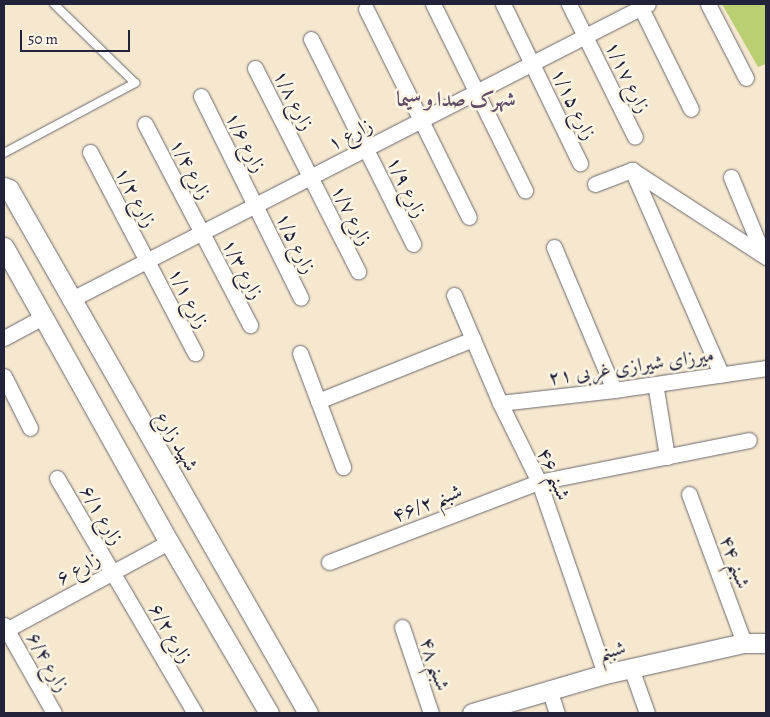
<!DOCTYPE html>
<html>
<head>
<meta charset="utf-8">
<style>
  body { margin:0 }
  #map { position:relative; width:770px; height:717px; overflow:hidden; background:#f5e8ce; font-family:Alegreya,Amiri,serif }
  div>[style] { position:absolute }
  .green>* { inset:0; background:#bace72 }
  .roads { filter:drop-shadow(0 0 1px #6c676e) drop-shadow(0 0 1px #6c676e) }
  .service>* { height:8px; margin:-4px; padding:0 4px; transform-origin:4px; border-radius:4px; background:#fff }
  .minor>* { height:15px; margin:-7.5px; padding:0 7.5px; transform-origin:7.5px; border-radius:7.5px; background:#fff }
  .tertiary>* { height:19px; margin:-9.5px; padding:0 9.5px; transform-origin:9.5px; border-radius:9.5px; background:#fff }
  span { translate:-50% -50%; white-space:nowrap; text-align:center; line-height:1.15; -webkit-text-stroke:5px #fcf5e5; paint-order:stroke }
  .street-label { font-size:20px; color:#22223b }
  .neighbourhood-label { font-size:21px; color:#624e67; font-weight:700 }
  .frame { position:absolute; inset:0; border:5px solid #22223b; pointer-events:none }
  .scale { position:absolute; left:20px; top:30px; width:110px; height:22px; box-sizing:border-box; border:2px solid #22223b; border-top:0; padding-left:6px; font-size:15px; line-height:18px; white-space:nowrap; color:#22223b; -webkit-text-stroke:4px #fcf5e5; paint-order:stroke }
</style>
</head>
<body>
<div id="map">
  <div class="green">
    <div style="clip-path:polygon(722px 4px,766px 4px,766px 64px,758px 67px)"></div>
  </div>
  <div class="roads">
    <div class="service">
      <div style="left:4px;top:153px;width:149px;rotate:-28.1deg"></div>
      <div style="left:135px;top:83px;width:113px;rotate:-135.7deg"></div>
    </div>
    <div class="minor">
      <div style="left:433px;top:4px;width:208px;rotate:63.7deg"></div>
      <div style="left:503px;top:4px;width:177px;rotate:64.2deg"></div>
      <div style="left:569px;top:4px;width:148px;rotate:63.6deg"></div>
      <div style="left:639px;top:4px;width:117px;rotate:63.7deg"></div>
      <div style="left:708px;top:4px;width:83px;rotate:62.8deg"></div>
      <div style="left:366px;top:9px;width:232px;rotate:63.7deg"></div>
      <div style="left:311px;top:39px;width:229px;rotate:63.5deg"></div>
      <div style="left:255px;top:68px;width:228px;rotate:63.1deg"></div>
      <div style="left:201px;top:96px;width:225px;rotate:63.7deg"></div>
      <div style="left:145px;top:124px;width:227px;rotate:62.4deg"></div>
      <div style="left:90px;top:152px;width:227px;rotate:62.4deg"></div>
      <div style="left:632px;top:170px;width:223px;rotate:66.4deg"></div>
      <div style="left:632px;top:170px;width:160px;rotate:33deg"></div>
      <div style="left:731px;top:177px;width:83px;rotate:67.4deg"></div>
      <div style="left:595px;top:184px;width:40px;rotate:-21deg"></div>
      <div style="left:554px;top:247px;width:155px;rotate:67.2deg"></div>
      <div style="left:454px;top:295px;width:117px;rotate:66.9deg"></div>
      <div style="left:500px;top:403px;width:88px;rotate:63.7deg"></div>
      <div style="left:539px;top:482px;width:203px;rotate:71deg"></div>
      <div style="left:70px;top:300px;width:649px;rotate:-27.12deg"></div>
      <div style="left:4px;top:338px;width:44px;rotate:-28.3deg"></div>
      <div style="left:300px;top:353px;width:122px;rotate:69.3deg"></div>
      <div style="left:4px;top:376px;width:58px;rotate:63.4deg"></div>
      <div style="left:656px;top:389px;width:69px;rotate:80.8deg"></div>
      <div style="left:318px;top:401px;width:167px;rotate:-21.8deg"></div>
      <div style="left:500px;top:403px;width:115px;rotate:-6.5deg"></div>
      <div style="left:614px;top:390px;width:154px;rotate:-8.2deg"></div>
      <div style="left:57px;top:478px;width:273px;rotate:59.6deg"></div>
      <div style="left:689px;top:494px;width:159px;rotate:69.7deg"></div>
      <div style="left:329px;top:562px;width:225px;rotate:-20.9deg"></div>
      <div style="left:539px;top:482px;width:214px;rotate:-11.3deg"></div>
      <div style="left:4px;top:625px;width:101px;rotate:60.4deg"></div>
      <div style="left:402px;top:627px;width:91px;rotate:71.4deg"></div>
      <div style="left:6px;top:630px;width:185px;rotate:-28.4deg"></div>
      <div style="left:631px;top:668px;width:48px;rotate:70.4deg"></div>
      <div style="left:550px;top:692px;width:22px;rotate:72deg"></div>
    </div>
    <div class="tertiary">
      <div style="left:4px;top:187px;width:5px;rotate:22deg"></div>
      <div style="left:9px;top:189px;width:603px;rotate:60.29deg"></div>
      <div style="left:4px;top:247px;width:338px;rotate:60.8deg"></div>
      <div style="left:169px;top:542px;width:198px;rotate:59.7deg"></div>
      <div style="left:472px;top:713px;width:139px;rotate:-16.3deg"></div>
      <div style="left:605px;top:674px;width:142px;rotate:-12.6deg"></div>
      <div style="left:744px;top:643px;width:22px"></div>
    </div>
  </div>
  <div class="street-label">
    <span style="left:628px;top:77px;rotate:64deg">۱/۱۷ زارع</span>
    <span style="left:294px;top:100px;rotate:63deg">۱/۸ زارع</span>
    <span style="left:574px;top:104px;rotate:64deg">۱/۱۵ زارع</span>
    <span style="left:350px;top:134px;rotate:-27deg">۱ زارع</span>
    <span style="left:246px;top:142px;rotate:63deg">۱/۶ زارع</span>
    <span style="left:191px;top:169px;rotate:62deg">۱/۴ زارع</span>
    <span style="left:407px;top:187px;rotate:64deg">۱/۹ زارع</span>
    <span style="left:136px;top:197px;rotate:62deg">۱/۲ زارع</span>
    <span style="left:352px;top:215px;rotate:63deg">۱/۷ زارع</span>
    <span style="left:296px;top:243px;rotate:64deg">۱/۵ زارع</span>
    <span style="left:243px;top:269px;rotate:62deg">۱/۳ زارع</span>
    <span style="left:189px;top:298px;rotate:63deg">۱/۱ زارع</span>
    <span style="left:631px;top:366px;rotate:-8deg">۲۱ میرزای شیرازی غربی</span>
    <span style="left:177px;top:441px;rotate:60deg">شهید زارع</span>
    <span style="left:554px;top:474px;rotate:67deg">۴۶ شبنم</span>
    <span style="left:427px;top:503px;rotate:-21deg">۴۶/۲ شبنم</span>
    <span style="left:102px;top:515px;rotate:60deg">۶/۱ زارع</span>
    <span style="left:735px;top:562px;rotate:70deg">شبنم ۴۴</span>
    <span style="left:78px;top:568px;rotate:-29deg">۶ زارع</span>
    <span style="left:171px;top:633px;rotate:60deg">۶/۲ زارع</span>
    <span style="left:612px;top:650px;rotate:-14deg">شبنم</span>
    <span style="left:48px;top:662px;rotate:60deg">۶/۴ زارع</span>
    <span style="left:435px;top:664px;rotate:71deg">۴۸ شبنم</span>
  </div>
  <div class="neighbourhood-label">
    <span style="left:456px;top:99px">شهرک صدا و سیما</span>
  </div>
  <div class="frame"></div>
  <div class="scale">50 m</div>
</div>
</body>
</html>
